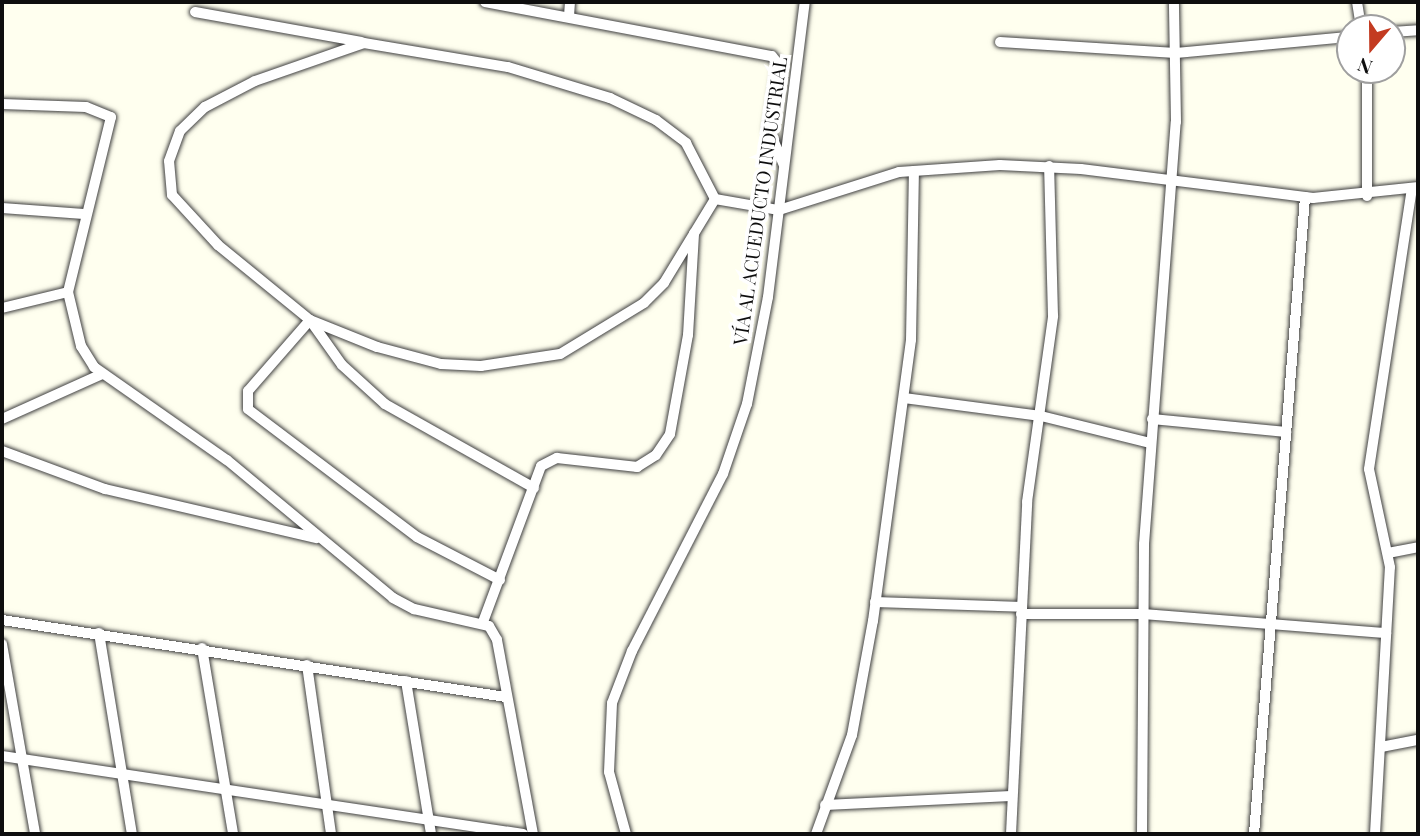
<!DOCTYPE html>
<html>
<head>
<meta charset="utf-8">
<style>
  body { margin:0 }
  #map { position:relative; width:1420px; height:836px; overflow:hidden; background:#ffffef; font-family:"Playfair Display",serif }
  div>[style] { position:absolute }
  .roads { filter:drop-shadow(0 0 2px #414141) drop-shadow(0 0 2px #414141) }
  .street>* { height:10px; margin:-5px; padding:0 5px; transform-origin:5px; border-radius:5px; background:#fff }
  span { translate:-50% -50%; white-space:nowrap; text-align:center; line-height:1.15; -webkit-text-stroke:7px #fff; paint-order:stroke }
  .street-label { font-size:19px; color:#0e0e0e }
  .frame { position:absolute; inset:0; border:4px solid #0e0e0e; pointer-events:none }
  .north { position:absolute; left:1336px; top:14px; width:70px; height:70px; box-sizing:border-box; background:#fff; border:2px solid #9f9f9f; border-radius:50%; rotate:200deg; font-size:19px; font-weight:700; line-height:28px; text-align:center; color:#0e0e0e }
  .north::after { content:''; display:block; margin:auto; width:24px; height:32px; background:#c33b21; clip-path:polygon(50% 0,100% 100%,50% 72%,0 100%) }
</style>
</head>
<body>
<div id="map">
  <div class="roads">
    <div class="street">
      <div style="left:485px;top:2px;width:292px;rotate:10.7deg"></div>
      <div style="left:772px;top:56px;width:11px;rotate:52deg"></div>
      <div style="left:779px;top:65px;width:66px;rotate:98.7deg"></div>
      <div style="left:769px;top:130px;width:38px;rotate:67deg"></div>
      <div style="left:1357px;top:2px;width:26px;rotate:81deg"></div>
      <div style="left:195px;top:12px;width:169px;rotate:10.2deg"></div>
      <div style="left:569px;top:16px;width:14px;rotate:-86deg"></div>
      <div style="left:1392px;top:32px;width:26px;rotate:-4deg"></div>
      <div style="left:1000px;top:42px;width:176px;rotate:3.6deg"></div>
      <div style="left:1176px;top:53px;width:175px;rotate:-5.3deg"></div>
      <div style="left:364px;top:43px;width:146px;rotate:9.5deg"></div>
      <div style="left:508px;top:67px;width:107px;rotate:16.9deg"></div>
      <div style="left:610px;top:98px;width:51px;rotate:25.6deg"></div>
      <div style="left:656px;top:120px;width:38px;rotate:37deg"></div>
      <div style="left:686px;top:143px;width:63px;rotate:62.6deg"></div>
      <div style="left:715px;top:199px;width:98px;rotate:121.3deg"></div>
      <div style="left:664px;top:283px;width:28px;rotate:135deg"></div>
      <div style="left:644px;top:303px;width:98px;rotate:148.7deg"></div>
      <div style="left:560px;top:354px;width:80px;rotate:171.4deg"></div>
      <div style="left:481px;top:366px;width:40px;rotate:-177.1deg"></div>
      <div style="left:441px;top:364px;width:66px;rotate:-165.1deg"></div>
      <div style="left:377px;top:347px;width:72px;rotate:-158.1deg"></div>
      <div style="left:310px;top:320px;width:119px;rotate:-140.8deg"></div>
      <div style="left:218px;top:245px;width:68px;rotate:-132.6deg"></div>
      <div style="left:172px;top:195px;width:34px;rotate:-95deg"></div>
      <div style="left:169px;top:161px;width:32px;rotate:-70deg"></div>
      <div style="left:180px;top:131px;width:35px;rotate:-44deg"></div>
      <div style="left:205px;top:107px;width:56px;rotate:-27.5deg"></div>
      <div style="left:255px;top:81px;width:115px;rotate:-19.2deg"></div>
      <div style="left:1367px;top:70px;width:126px;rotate:90deg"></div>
      <div style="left:2px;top:104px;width:84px;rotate:2deg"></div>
      <div style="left:86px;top:107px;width:27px;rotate:22deg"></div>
      <div style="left:111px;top:117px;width:180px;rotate:103.8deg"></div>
      <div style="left:68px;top:292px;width:56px;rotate:76.5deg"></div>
      <div style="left:81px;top:346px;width:25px;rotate:58deg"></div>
      <div style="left:94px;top:367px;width:162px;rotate:35deg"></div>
      <div style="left:227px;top:460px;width:216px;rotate:39.7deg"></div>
      <div style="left:393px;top:598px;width:24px;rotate:28deg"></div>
      <div style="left:414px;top:609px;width:77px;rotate:12.8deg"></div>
      <div style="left:489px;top:626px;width:16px;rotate:60deg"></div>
      <div style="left:497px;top:640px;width:197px;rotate:79.5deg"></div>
      <div style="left:715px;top:199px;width:65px;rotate:9.8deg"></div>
      <div style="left:779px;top:210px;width:126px;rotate:-17.6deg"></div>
      <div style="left:899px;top:172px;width:101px;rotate:-4deg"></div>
      <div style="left:1000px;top:165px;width:81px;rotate:2.8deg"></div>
      <div style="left:1081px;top:169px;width:234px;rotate:7.1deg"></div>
      <div style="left:1313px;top:198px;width:106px;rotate:-6deg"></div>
      <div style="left:2px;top:208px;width:82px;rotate:4.2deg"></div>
      <div style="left:2px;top:308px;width:68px;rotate:-13.6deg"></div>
      <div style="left:904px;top:398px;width:138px;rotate:7.5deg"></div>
      <div style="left:1041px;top:416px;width:112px;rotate:13.9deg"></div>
      <div style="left:2px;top:419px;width:110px;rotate:-24.2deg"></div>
      <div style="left:1152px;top:419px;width:135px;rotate:5.5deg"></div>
      <div style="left:2px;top:451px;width:110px;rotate:20.3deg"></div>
      <div style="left:105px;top:489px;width:217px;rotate:13.1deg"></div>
      <div style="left:1388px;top:553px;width:31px;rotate:-11deg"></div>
      <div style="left:500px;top:580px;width:93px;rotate:-152.6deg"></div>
      <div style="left:417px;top:537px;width:212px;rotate:-142.9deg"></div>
      <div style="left:248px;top:409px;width:18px;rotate:-90deg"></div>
      <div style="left:248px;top:391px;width:94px;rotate:-48.9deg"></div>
      <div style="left:310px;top:320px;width:55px;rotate:54.6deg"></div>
      <div style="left:342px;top:365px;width:58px;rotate:42.2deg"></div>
      <div style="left:385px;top:404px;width:171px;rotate:29.4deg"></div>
      <div style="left:875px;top:602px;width:147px;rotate:1.9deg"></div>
      <div style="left:1021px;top:614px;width:122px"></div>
      <div style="left:1143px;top:614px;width:244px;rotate:4.5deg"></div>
      <div style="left:2px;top:620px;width:510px;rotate:8.69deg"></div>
      <div style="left:483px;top:622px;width:166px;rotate:-69.6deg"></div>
      <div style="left:541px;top:466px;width:18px;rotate:-27deg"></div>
      <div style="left:557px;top:458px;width:81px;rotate:6.4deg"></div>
      <div style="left:637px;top:467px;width:22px;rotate:-32deg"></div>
      <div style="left:656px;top:455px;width:25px;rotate:-56deg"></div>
      <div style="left:670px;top:434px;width:101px;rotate:-79.7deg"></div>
      <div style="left:688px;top:335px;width:102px;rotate:-86.6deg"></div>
      <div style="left:99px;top:633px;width:204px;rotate:80.7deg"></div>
      <div style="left:2px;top:644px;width:193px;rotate:80.1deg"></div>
      <div style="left:202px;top:648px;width:189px;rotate:80.5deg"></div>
      <div style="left:307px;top:665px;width:171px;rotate:81.9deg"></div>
      <div style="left:406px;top:681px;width:155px;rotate:80.7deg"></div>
      <div style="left:1381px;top:747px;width:38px;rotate:-11deg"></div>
      <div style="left:2px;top:756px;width:527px;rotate:8.51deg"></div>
      <div style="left:825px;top:805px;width:186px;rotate:-2.8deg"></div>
      <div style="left:626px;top:834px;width:64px;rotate:-105.3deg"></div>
      <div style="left:609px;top:772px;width:69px;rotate:-87.5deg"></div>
      <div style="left:612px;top:703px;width:56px;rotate:-69deg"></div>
      <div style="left:632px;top:651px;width:199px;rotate:-62.8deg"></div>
      <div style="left:723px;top:474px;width:74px;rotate:-71.1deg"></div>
      <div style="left:747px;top:404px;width:109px;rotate:-78.9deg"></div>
      <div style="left:768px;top:297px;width:297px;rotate:-82.9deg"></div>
      <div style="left:816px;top:834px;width:105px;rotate:-70deg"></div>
      <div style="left:852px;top:735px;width:116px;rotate:-79.6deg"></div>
      <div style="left:873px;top:621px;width:284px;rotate:-82.3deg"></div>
      <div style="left:911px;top:340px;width:169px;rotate:-89deg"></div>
      <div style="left:1011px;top:834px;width:332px;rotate:-87.2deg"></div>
      <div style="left:1027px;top:502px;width:188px;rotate:-82deg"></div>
      <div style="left:1053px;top:316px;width:150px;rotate:-91.5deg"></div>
      <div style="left:1142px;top:834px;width:290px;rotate:-89.6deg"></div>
      <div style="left:1144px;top:544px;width:423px;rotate:-85.7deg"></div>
      <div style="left:1176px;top:122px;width:120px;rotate:-91deg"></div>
      <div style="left:1254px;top:834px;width:639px;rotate:-85.42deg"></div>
      <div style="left:1375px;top:834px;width:267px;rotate:-86.8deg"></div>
      <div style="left:1390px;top:567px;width:100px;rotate:-102.1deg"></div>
      <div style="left:1369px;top:469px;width:284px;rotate:-81.3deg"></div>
    </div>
  </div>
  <div class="street-label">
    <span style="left:760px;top:201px;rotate:-82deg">VÍA AL ACUEDUCTO INDUSTRIAL</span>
  </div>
  <div class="frame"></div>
  <div class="north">N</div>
</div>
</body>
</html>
